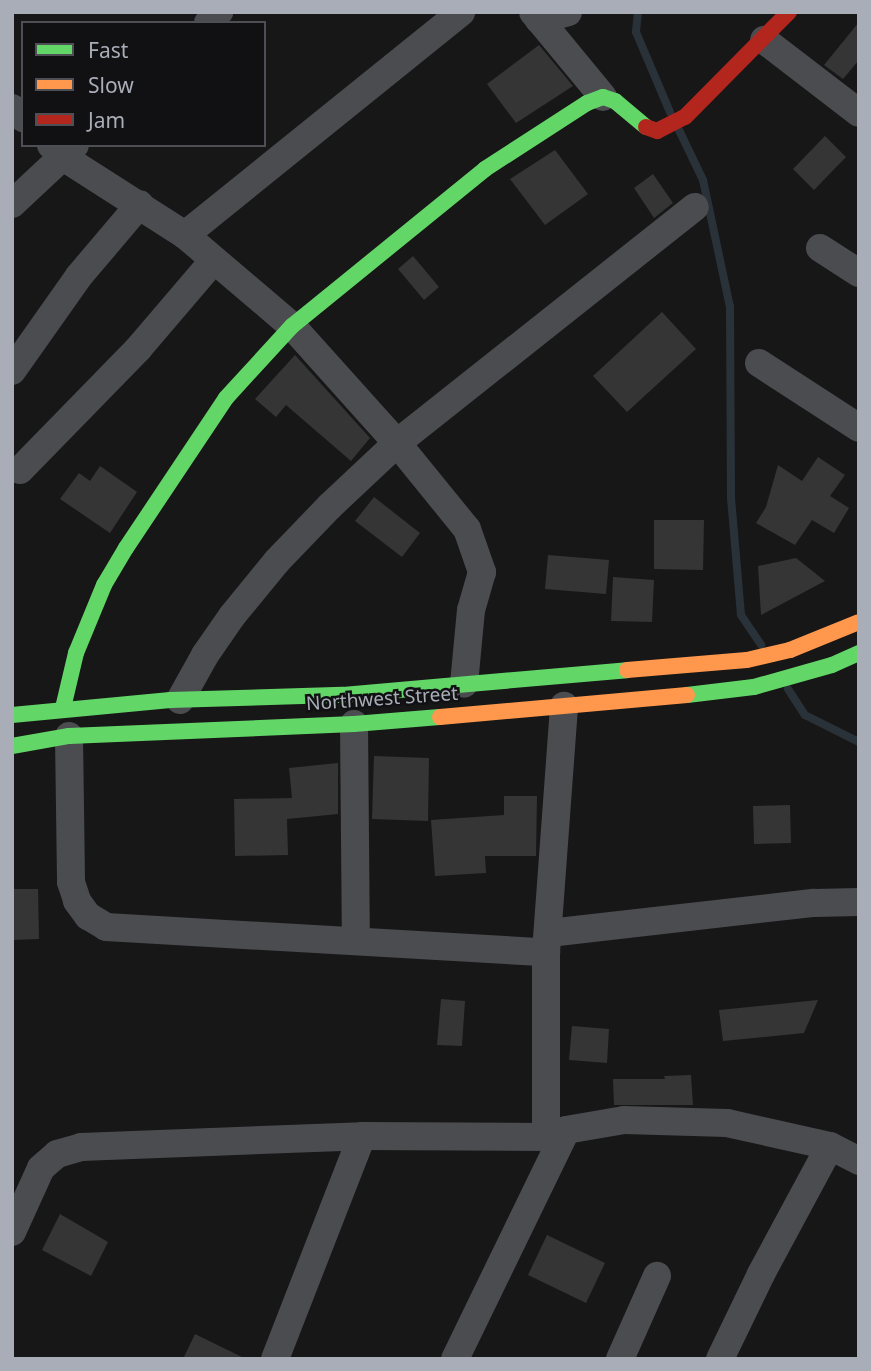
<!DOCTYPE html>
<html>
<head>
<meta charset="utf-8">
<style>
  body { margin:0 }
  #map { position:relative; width:871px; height:1371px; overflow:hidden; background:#171717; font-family:"Noto Sans",sans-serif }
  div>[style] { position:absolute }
  .stream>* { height:8px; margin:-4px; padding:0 4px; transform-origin:4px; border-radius:4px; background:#2a3239 }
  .building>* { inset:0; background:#353536 }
  .street>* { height:28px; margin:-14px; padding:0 14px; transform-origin:14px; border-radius:14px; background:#4b4c50 }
  .fast>* { height:16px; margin:-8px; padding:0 8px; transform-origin:8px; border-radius:8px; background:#63d668 }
  .slow>* { height:16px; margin:-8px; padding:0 8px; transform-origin:8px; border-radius:8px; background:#ff974d }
  .jam>* { height:16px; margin:-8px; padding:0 8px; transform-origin:8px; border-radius:8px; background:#b3261e }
  span { translate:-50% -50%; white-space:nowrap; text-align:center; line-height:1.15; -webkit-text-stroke:5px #111113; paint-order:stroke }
  .street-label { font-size:19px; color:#a8adb8 }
  .frame { position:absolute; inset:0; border:14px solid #a8adb8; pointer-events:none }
  .legend { position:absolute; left:21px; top:21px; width:245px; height:126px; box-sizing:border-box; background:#111113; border:2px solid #4d4f55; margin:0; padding:9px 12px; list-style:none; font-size:21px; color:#a8adb8 }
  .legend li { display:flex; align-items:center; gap:14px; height:35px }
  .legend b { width:35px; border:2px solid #4d4f55 }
</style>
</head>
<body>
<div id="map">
  <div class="stream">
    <div style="left:638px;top:12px;width:20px;rotate:96deg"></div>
    <div style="left:636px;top:32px;width:87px;rotate:67deg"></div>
    <div style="left:679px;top:130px;width:55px;rotate:64.4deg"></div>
    <div style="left:703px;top:180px;width:130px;rotate:78deg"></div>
    <div style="left:730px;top:307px;width:191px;rotate:89.7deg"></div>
    <div style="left:731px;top:498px;width:117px;rotate:85.1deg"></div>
    <div style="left:741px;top:615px;width:36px;rotate:56deg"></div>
    <div style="left:788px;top:689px;width:31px;rotate:57deg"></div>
    <div style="left:805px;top:715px;width:60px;rotate:26.6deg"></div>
  </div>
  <div class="building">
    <div style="clip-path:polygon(859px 22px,859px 60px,843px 79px,824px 65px)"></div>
    <div style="clip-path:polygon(539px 45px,573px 86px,516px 123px,487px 84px)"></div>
    <div style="clip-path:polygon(825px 136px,846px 157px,814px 190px,793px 169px)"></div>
    <div style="clip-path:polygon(555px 150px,588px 194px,545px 225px,510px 179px)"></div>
    <div style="clip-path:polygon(653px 174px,673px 203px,654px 218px,634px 188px)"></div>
    <div style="clip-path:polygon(413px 256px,439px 287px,424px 300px,398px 269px)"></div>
    <div style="clip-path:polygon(662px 312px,696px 349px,627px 412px,593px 376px)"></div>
    <div style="clip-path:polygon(295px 355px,370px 438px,351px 461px,286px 405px,276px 417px,255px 399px)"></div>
    <div style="clip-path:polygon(818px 457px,845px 475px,830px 496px,849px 508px,834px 533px,812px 520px,795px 545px,756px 523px,766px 507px,778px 465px,802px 481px)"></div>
    <div style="clip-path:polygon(100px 466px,137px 492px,110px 533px,60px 499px,79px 473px,90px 481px)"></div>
    <div style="clip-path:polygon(374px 497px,420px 533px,402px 557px,355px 521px)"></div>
    <div style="clip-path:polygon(654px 520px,704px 520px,703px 570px,654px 569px)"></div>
    <div style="clip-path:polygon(548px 555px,609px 560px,606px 594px,545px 589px)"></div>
    <div style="clip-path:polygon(796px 558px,825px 581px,761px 615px,758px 566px)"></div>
    <div style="clip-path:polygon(613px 577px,654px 580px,652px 622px,611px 621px)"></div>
    <div style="clip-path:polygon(374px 756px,429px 758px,428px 821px,372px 819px)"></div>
    <div style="clip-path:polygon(338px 763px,338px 814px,287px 819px,288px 855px,235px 856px,234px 799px,292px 798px,289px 768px)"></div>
    <div style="clip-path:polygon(504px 796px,537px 796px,536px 856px,485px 856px,486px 873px,435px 876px,431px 820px,504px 815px)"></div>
    <div style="clip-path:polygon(790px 805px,791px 843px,754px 844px,753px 806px)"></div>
    <div style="clip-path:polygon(12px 889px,38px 889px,39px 939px,12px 940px)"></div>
    <div style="clip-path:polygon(441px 999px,465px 1001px,462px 1046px,437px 1045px)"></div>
    <div style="clip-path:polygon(818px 1000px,804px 1033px,723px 1041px,719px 1010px)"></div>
    <div style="clip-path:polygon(572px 1026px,609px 1029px,607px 1063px,569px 1060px)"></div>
    <div style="clip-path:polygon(691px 1075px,693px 1105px,614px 1105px,613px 1079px,665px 1079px,664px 1076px)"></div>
    <div style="clip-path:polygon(60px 1214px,108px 1242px,91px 1276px,42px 1250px)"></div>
    <div style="clip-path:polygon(547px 1235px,605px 1263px,586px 1303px,528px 1275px)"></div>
    <div style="clip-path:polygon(195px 1334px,246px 1359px,183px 1359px)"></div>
  </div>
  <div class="street">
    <div style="left:533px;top:12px;width:110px;rotate:50.5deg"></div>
    <div style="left:539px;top:20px;width:30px;rotate:-15deg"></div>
    <div style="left:208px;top:23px;width:16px;rotate:-45deg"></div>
    <div style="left:764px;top:40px;width:120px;rotate:37.5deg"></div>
    <div style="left:12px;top:108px;width:15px;rotate:42deg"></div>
    <div style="left:51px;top:145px;width:17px;rotate:45deg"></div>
    <div style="left:63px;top:157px;width:145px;rotate:32.6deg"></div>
    <div style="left:185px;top:235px;width:140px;rotate:40.4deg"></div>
    <div style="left:292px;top:326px;width:157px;rotate:48.1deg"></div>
    <div style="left:397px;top:443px;width:111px;rotate:50.9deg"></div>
    <div style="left:467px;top:529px;width:46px;rotate:70.8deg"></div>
    <div style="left:482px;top:572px;width:40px;rotate:106deg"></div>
    <div style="left:471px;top:610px;width:74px;rotate:95.4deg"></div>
    <div style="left:12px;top:204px;width:86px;rotate:-43.1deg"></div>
    <div style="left:185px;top:235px;width:355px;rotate:-38.9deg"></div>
    <div style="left:820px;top:248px;width:46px;rotate:32.7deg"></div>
    <div style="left:759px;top:363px;width:119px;rotate:33deg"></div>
    <div style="left:12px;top:371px;width:116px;rotate:-54.8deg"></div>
    <div style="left:79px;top:276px;width:94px;rotate:-49.7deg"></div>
    <div style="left:20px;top:470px;width:169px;rotate:-45.7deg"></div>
    <div style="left:138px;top:349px;width:117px;rotate:-49.5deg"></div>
    <div style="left:180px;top:700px;width:51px;rotate:-60.9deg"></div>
    <div style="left:205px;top:655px;width:47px;rotate:-55.3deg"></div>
    <div style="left:232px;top:616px;width:71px;rotate:-50.7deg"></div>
    <div style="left:277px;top:561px;width:76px;rotate:-46.1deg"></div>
    <div style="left:330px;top:506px;width:92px;rotate:-43.2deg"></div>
    <div style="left:397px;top:443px;width:380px;rotate:-38.4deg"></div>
    <div style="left:354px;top:724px;width:215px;rotate:89.5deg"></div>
    <div style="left:69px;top:736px;width:146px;rotate:89.2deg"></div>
    <div style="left:71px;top:882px;width:20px;rotate:72deg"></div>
    <div style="left:77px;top:901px;width:19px;rotate:54deg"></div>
    <div style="left:88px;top:916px;width:21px;rotate:31deg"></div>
    <div style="left:106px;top:927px;width:441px;rotate:3.3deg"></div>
    <div style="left:549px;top:933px;width:267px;rotate:-6.5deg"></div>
    <div style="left:814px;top:903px;width:45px;rotate:-1.3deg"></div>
    <div style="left:546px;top:1137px;width:185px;rotate:-90deg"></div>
    <div style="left:546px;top:952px;width:247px;rotate:-85.8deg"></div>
    <div style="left:12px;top:1232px;width:70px;rotate:-65.6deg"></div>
    <div style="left:41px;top:1168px;width:21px;rotate:-41deg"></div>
    <div style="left:57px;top:1154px;width:25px;rotate:-16deg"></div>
    <div style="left:81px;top:1147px;width:281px;rotate:-2.2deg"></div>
    <div style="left:362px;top:1136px;width:184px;rotate:0.3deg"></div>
    <div style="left:546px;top:1137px;width:21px;rotate:-19deg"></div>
    <div style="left:566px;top:1130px;width:59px;rotate:-9.8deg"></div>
    <div style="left:624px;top:1120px;width:103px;rotate:1.7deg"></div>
    <div style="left:727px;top:1123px;width:106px;rotate:12.6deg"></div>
    <div style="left:830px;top:1146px;width:33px;rotate:27deg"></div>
    <div style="left:275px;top:1359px;width:239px;rotate:-68.7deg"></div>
    <div style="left:455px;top:1359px;width:254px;rotate:-64.1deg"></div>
    <div style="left:620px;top:1359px;width:91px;rotate:-66deg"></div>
    <div style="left:720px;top:1359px;width:94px;rotate:-64.2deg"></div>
    <div style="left:761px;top:1274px;width:145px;rotate:-61.7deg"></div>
  </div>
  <div class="fast">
    <div style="left:687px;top:695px;width:67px;rotate:-6.8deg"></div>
    <div style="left:754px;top:687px;width:81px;rotate:-15.8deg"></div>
    <div style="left:832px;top:665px;width:30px;rotate:-24deg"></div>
    <div style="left:63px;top:708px;width:57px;rotate:-76.7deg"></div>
    <div style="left:76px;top:653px;width:74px;rotate:-67.6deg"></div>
    <div style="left:104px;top:585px;width:43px;rotate:-59.3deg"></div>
    <div style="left:126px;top:548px;width:180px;rotate:-56.3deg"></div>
    <div style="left:226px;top:398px;width:98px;rotate:-47.5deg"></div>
    <div style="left:292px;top:326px;width:249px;rotate:-39.1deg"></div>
    <div style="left:485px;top:169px;width:121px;rotate:-32.9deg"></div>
    <div style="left:587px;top:103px;width:17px;rotate:-21deg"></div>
    <div style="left:603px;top:97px;width:13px;rotate:18deg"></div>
    <div style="left:615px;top:101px;width:40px;rotate:40deg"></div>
    <div style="left:12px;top:715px;width:159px;rotate:-5.4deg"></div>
    <div style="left:170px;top:700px;width:173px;rotate:-1.7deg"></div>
    <div style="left:343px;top:695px;width:285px;rotate:-5deg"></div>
    <div style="left:12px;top:746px;width:58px;rotate:-10deg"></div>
    <div style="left:69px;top:736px;width:285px;rotate:-2.4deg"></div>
    <div style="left:354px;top:724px;width:86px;rotate:-4.7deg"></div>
  </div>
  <div class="slow">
    <div style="left:627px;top:670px;width:120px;rotate:-4.8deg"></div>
    <div style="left:747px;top:660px;width:44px;rotate:-13.1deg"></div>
    <div style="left:790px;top:650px;width:74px;rotate:-22.1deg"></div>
    <div style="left:440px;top:717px;width:248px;rotate:-5.1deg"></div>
  </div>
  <div class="jam">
    <div style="left:646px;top:127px;width:12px;rotate:20deg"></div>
    <div style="left:657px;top:131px;width:31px;rotate:-27deg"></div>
    <div style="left:685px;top:117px;width:148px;rotate:-45.3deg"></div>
  </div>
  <div class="street-label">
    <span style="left:382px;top:699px;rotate:-4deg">Northwest Street</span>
  </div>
  <div class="frame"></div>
  <ul class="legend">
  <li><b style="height:9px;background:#63d668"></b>Fast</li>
  <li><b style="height:9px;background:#ff974d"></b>Slow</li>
  <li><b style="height:9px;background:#b3261e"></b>Jam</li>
  </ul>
</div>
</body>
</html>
